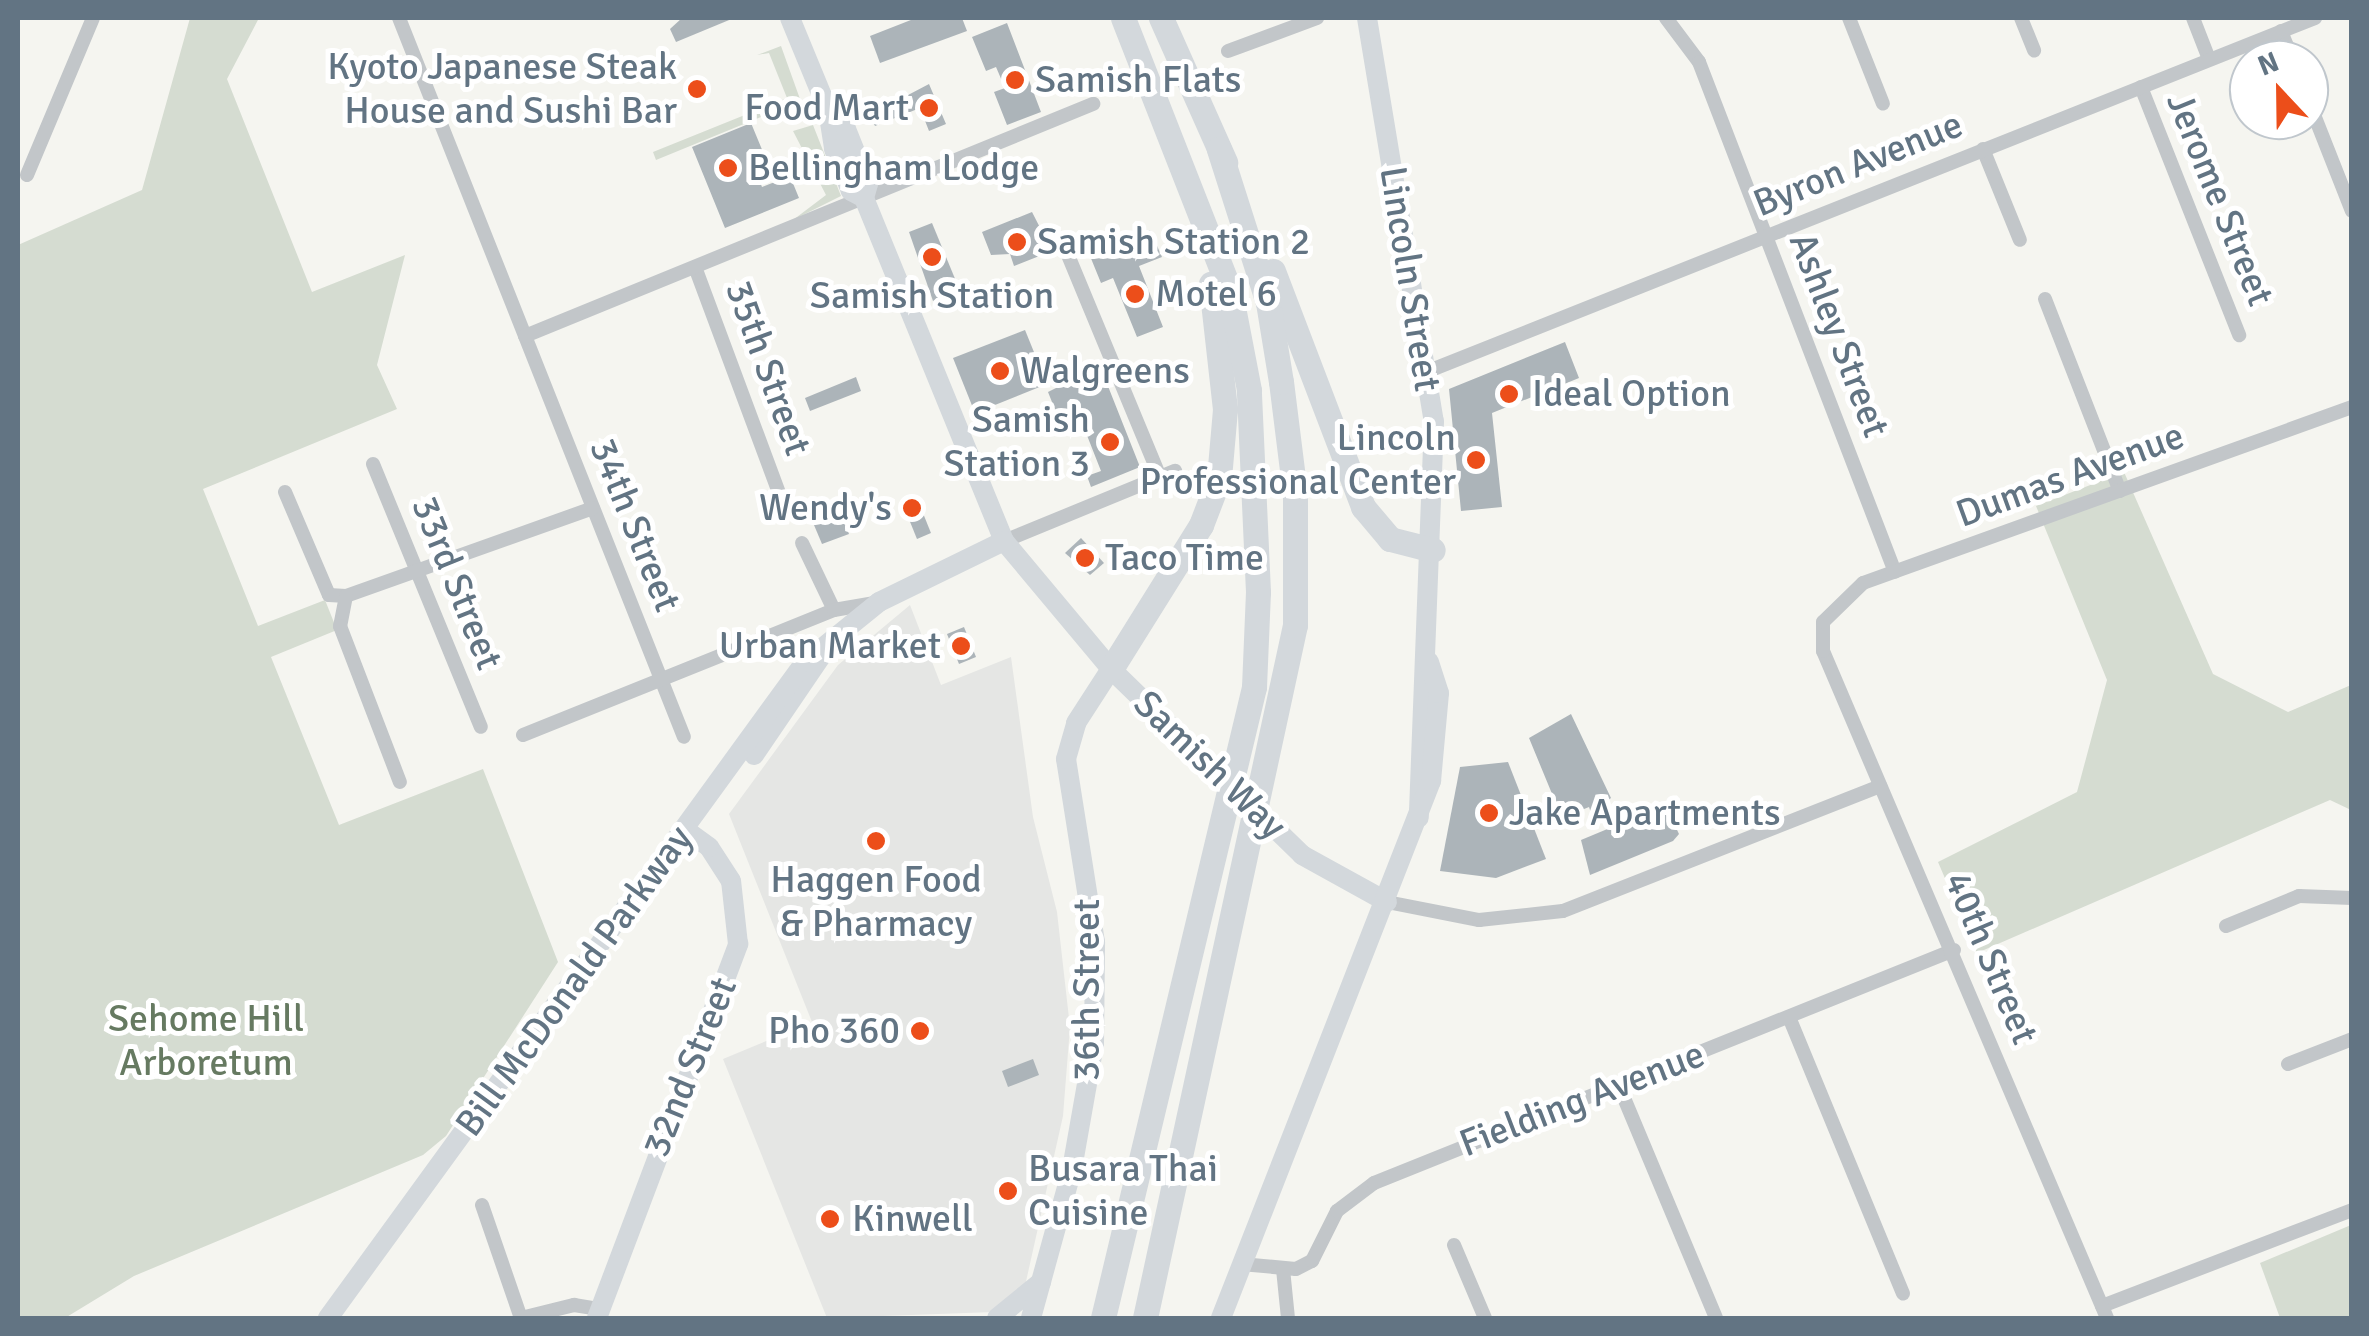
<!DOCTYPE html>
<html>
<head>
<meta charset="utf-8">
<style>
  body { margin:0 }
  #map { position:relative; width:2369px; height:1336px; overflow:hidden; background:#f5f5f0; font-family:Signika,sans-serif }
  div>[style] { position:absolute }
  .built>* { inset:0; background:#e5e6e4 }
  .green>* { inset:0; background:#d5dcd1 }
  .building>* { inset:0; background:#acb4b9 }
  .street>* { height:14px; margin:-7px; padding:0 7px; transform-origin:7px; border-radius:7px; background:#c2c6c9 }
  .secondary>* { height:20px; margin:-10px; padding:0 10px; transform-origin:10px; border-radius:10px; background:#d3d8dc }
  .highway>* { height:25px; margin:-12.5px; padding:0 12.5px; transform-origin:12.5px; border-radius:12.5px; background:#d3d8dc }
  .dots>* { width:28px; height:28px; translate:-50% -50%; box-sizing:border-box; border:5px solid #fff; border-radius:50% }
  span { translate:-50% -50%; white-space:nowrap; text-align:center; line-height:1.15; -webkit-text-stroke:10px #fff; paint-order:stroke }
  .poi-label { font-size:38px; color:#627483 }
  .right { translate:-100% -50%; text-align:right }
  .left { translate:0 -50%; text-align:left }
  .street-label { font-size:38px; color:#627483 }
  .park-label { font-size:38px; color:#667a61 }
  .frame { position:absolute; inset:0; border:20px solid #627483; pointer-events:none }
  .north { position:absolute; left:2229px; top:40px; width:100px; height:100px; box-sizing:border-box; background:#fff; border:2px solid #c0c7cd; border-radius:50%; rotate:338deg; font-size:28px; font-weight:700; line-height:40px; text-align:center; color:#627483 }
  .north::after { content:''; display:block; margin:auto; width:35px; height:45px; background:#ec4e1a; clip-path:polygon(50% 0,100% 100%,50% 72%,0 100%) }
</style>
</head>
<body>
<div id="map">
  <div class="built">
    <div style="clip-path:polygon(910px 605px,941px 685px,1011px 657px,1033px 817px,1057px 912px,1070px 1027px,1063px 1116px,1025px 1286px,994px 1312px,827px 1318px,723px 1059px,812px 1022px,729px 814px,838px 665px)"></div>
  </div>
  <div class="green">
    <div style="clip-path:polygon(190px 18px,259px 18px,227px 79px,312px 292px,405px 255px,377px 365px,397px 409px,203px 489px,258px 626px,325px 600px,337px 630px,271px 657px,339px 825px,483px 769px,558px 962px,446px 1136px,423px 1155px,134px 1276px,65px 1318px,18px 1318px,18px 245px,142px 190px)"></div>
    <div style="clip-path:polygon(781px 46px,805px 113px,789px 120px,783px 108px,656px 160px,653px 152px,787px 98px,769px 53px,757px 55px)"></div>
    <div style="clip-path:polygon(813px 125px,841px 196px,793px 220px,826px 195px,793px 131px)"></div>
    <div style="clip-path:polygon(2124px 472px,2213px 674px,2288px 712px,2351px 685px,2351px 810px,2330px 800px,1977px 953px,1938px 862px,2077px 792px,2107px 680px,2036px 506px)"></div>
    <div style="clip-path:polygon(2351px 1225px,2351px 1318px,2280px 1318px,2260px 1263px)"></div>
  </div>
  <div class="building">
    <div style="clip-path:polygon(682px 18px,734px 18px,676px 42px,670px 29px)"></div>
    <div style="clip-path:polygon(916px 18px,962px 18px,967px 31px,880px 63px,870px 36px)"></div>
    <div style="clip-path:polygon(1007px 23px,1041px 112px,1007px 125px,994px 92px,1005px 88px,996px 67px,986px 71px,972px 37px)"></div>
    <div style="clip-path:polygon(929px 84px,946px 124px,929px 131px,920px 108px,875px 126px,870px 115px)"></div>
    <div style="clip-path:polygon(751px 123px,763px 152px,750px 157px,762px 187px,790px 176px,799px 198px,725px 228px,692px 147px)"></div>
    <div style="clip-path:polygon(1032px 212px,1052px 251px,1014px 266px,1010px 254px,991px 255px,982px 232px)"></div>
    <div style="clip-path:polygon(932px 223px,958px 286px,933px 301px,909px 232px)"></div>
    <div style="clip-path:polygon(1150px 230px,1162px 257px,1139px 266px,1163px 327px,1137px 337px,1113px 278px,1101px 283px,1090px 256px)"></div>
    <div style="clip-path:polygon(1025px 330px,1047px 384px,975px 413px,953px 358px)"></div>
    <div style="clip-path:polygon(1565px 342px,1579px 378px,1492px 413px,1502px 507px,1461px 511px,1449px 389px)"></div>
    <div style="clip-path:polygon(1100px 366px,1140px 467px,1091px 487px,1087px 476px,1101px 471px,1077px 410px,1058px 417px,1048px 392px)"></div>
    <div style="clip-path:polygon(856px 377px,861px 391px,810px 411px,805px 398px)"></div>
    <div style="clip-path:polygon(916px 496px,931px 533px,917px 539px,902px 502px)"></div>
    <div style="clip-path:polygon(841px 514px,849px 534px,822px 544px,814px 525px)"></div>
    <div style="clip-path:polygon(1081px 538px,1104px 563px,1090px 575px,1065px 553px)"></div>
    <div style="clip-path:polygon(964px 627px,976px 657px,959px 664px,947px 634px)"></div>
    <div style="clip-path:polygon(1571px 714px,1611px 798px,1591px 813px,1589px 807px,1562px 818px,1529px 738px)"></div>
    <div style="clip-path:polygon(1508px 762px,1546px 859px,1496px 878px,1440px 871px,1460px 767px)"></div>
    <div style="clip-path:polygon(1665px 805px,1679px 834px,1673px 841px,1590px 875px,1581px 840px)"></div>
    <div style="clip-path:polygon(1033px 1059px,1039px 1075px,1008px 1087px,1002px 1071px)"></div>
  </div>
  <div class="street">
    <div style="left:399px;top:18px;width:773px;rotate:68.38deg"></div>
    <div style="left:1666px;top:18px;width:55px;rotate:53.1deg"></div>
    <div style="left:1699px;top:62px;width:546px;rotate:68.98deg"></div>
    <div style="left:1849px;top:18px;width:92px;rotate:68.4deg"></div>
    <div style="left:2021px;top:18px;width:35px;rotate:68deg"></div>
    <div style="left:2193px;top:18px;width:44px;rotate:68.7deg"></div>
    <div style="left:2281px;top:31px;width:31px;rotate:68deg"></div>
    <div style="left:1228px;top:51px;width:95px;rotate:-20.3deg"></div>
    <div style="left:2141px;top:87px;width:267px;rotate:68.4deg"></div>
    <div style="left:2309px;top:102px;width:117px;rotate:68.5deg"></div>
    <div style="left:1983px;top:149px;width:98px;rotate:67.9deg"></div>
    <div style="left:27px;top:175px;width:170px;rotate:-67.2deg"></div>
    <div style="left:1068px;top:255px;width:240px;rotate:67.5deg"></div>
    <div style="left:695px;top:267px;width:241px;rotate:69.6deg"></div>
    <div style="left:2045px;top:299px;width:206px;rotate:68.7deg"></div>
    <div style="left:525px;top:336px;width:614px;rotate:-22.22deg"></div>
    <div style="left:1426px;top:372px;width:957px;rotate:-21.71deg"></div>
    <div style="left:373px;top:464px;width:284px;rotate:67.7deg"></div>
    <div style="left:285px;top:492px;width:112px;rotate:66.9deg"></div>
    <div style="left:329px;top:595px;width:17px;rotate:3deg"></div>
    <div style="left:346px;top:596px;width:262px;rotate:-19.6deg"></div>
    <div style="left:1004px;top:541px;width:185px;rotate:-22.3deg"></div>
    <div style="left:802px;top:543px;width:74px;rotate:64.5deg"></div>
    <div style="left:346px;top:596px;width:31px;rotate:101deg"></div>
    <div style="left:340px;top:626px;width:167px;rotate:69deg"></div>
    <div style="left:523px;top:735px;width:335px;rotate:-21.9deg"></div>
    <div style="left:834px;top:610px;width:40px;rotate:-10deg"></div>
    <div style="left:1387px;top:902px;width:94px;rotate:11.1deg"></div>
    <div style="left:1479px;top:920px;width:84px;rotate:-6.1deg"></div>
    <div style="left:1563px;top:911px;width:341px;rotate:-21.5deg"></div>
    <div style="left:2226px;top:926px;width:79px;rotate:-22.3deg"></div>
    <div style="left:2299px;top:896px;width:53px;rotate:2.2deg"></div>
    <div style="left:1789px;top:1017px;width:299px;rotate:67.6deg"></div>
    <div style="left:2288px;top:1064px;width:69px;rotate:-21.3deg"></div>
    <div style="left:1619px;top:1086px;width:251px;rotate:67.3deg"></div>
    <div style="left:482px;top:1205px;width:120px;rotate:71deg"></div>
    <div style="left:521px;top:1318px;width:55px;rotate:-13.8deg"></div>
    <div style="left:574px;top:1305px;width:26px;rotate:9deg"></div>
    <div style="left:1454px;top:1245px;width:79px;rotate:67deg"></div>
    <div style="left:1241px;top:1264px;width:55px;rotate:5.2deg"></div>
    <div style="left:1296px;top:1269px;width:18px;rotate:-27deg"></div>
    <div style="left:1312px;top:1261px;width:56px;rotate:-63.4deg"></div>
    <div style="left:1337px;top:1211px;width:46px;rotate:-37.1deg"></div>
    <div style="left:1374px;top:1183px;width:625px;rotate:-21.89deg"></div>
    <div style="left:1283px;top:1269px;width:49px;rotate:84.2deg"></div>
    <div style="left:2102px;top:1306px;width:268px;rotate:-21deg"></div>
    <div style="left:2107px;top:1318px;width:725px;rotate:-113.06deg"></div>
    <div style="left:1823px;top:651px;width:29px;rotate:-90deg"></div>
    <div style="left:1823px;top:622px;width:56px;rotate:-44.3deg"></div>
    <div style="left:1863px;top:583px;width:520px;rotate:-19.79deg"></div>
  </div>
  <div class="secondary">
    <div style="left:790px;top:18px;width:100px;rotate:67.6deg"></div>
    <div style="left:828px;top:110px;width:39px;rotate:81deg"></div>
    <div style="left:834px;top:149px;width:45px;rotate:68deg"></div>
    <div style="left:851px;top:191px;width:15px;rotate:28deg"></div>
    <div style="left:1367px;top:18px;width:409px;rotate:80.6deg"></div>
    <div style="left:1434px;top:421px;width:397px;rotate:92.2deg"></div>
    <div style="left:828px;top:110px;width:26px;rotate:47deg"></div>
    <div style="left:846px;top:129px;width:59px;rotate:68.2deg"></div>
    <div style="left:868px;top:184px;width:15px;rotate:106deg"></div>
    <div style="left:864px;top:198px;width:370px;rotate:67.8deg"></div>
    <div style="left:1004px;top:541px;width:167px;rotate:50.1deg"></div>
    <div style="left:1111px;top:669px;width:267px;rotate:44.2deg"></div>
    <div style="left:1302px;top:855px;width:97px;rotate:28.9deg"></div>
    <div style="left:754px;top:755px;width:128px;rotate:-55.8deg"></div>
    <div style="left:328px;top:1318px;width:811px;rotate:-53.98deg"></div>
    <div style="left:805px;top:662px;width:95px;rotate:-39deg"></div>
    <div style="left:879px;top:602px;width:139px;rotate:-26deg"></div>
    <div style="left:597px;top:1318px;width:400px;rotate:-69.3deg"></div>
    <div style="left:738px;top:944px;width:63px;rotate:-96.3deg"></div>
    <div style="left:731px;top:881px;width:40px;rotate:-122.9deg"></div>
    <div style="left:709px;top:847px;width:31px;rotate:-144deg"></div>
    <div style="left:997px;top:1318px;width:57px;rotate:-39.3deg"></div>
    <div style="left:1031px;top:1318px;width:155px;rotate:-74.6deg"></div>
    <div style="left:1072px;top:1169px;width:127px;rotate:-80deg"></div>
    <div style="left:1094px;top:1044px;width:102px;rotate:-89.4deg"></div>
    <div style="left:1095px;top:942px;width:185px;rotate:-99deg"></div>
    <div style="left:1066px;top:759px;width:37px;rotate:-74deg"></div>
    <div style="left:1076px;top:723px;width:64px;rotate:-57.1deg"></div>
    <div style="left:1221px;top:1318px;width:577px;rotate:-68.64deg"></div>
    <div style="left:1431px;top:781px;width:88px;rotate:-84.8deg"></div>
    <div style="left:1439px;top:693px;width:33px;rotate:-108deg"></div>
  </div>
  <div class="highway">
    <div style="left:1161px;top:18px;width:158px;rotate:66deg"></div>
    <div style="left:1273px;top:271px;width:253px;rotate:69.1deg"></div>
    <div style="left:1363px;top:507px;width:42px;rotate:49.8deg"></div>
    <div style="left:1390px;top:539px;width:44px;rotate:14.3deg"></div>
    <div style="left:1111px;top:669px;width:170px;rotate:-58deg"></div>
    <div style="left:1201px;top:525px;width:50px;rotate:-69deg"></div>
    <div style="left:1219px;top:478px;width:69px;rotate:-85deg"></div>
    <div style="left:1225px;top:409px;width:126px;rotate:-96.4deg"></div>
    <div style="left:1103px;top:1318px;width:649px;rotate:-76.54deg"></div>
    <div style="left:1254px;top:687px;width:95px;rotate:-87.6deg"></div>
    <div style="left:1258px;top:592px;width:202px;rotate:-92.6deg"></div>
    <div style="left:1249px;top:390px;width:101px;rotate:-100.9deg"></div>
    <div style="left:1230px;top:291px;width:293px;rotate:-111.4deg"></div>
    <div style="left:1145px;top:1318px;width:709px;rotate:-77.79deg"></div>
    <div style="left:1295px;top:625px;width:131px;rotate:-90deg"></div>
    <div style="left:1295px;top:494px;width:113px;rotate:-97.1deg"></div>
    <div style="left:1281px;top:382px;width:80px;rotate:-99.3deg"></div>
    <div style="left:1268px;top:303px;width:162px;rotate:-107.7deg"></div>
  </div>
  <div class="dots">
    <div style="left:1015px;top:80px;background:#ec4e1a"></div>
    <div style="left:697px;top:89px;background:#ec4e1a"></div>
    <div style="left:929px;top:108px;background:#ec4e1a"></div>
    <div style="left:728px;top:168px;background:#ec4e1a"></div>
    <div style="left:1017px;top:242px;background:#ec4e1a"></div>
    <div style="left:932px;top:257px;background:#ec4e1a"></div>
    <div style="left:1135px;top:294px;background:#ec4e1a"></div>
    <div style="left:1000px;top:371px;background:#ec4e1a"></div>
    <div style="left:1509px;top:394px;background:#ec4e1a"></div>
    <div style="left:1110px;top:442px;background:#ec4e1a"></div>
    <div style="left:1476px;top:460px;background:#ec4e1a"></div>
    <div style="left:912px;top:508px;background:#ec4e1a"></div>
    <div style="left:1085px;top:558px;background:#ec4e1a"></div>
    <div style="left:961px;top:646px;background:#ec4e1a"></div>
    <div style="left:1489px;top:813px;background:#ec4e1a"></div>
    <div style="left:876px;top:841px;background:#ec4e1a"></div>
    <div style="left:920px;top:1031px;background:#ec4e1a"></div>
    <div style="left:1008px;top:1191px;background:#ec4e1a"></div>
    <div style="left:830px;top:1219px;background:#ec4e1a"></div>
  </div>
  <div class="poi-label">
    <span class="right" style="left:677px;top:89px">Kyoto Japanese Steak<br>House and Sushi Bar</span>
    <span class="left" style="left:1035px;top:80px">Samish Flats</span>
    <span class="right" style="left:909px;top:108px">Food Mart</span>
    <span class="left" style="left:748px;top:168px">Bellingham Lodge</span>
    <span class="left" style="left:1037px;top:242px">Samish Station 2</span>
    <span class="left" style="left:1155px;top:294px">Motel 6</span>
    <span style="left:932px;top:296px">Samish Station</span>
    <span class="left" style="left:1020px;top:371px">Walgreens</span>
    <span class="left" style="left:1532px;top:394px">Ideal Option</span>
    <span class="right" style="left:1090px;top:442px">Samish<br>Station 3</span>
    <span class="right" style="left:1456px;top:460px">Lincoln<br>Professional Center</span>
    <span class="right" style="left:892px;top:508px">Wendy's</span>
    <span class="left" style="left:1105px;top:558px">Taco Time</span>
    <span class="right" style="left:941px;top:646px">Urban Market</span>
    <span class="left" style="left:1509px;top:813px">Jake Apartments</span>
    <span style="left:876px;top:902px">Haggen Food<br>&amp; Pharmacy</span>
    <span class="right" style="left:900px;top:1031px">Pho 360</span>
    <span class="left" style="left:1028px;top:1191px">Busara Thai<br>Cuisine</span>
    <span class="left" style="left:852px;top:1219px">Kinwell</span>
  </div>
  <div class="street-label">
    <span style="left:1858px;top:164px;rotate:-22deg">Byron Avenue</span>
    <span style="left:2220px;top:199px;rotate:68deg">Jerome Street</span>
    <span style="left:1410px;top:279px;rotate:81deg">Lincoln Street</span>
    <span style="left:1839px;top:335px;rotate:69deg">Ashley Street</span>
    <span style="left:768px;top:368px;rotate:70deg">35th Street</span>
    <span style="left:2070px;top:475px;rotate:-20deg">Dumas Avenue</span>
    <span style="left:635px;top:525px;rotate:68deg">34th Street</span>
    <span style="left:457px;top:583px;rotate:68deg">33rd Street</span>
    <span style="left:1210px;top:765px;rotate:44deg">Samish Way</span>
    <span style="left:1991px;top:958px;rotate:67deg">40th Street</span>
    <span style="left:574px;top:981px;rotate:-54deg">Bill McDonald Parkway</span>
    <span style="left:1087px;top:990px;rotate:-90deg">36th Street</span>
    <span style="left:690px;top:1067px;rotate:-68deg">32nd Street</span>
    <span style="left:1582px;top:1099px;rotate:-21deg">Fielding Avenue</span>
  </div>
  <div class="park-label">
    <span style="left:206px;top:1041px">Sehome Hill<br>Arboretum</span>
  </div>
  <div class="frame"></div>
  <div class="north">N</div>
</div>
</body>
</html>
